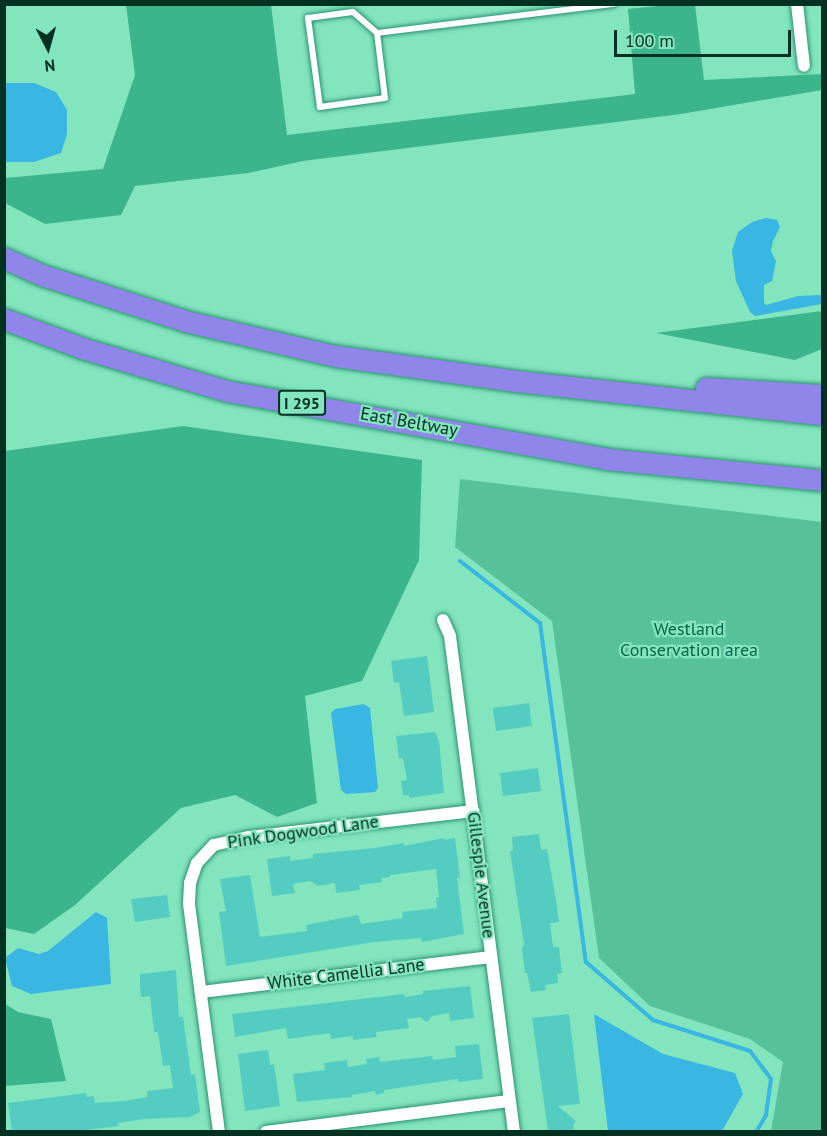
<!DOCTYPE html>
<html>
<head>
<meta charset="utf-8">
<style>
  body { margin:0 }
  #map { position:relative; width:827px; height:1136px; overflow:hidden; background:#83e5be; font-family:"PT Sans",sans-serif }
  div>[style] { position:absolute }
  .green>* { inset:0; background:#57c29a }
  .forest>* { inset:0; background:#3db58c }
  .water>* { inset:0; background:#39b6e2 }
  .stream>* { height:4px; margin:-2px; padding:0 2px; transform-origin:2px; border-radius:2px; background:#39b6e2 }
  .building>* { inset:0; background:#54ccc1 }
  .roads { filter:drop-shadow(0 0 2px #2b9471) drop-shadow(0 0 2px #2b9471) }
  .lane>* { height:6px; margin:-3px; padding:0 3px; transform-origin:3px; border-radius:3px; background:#fff }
  .street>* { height:12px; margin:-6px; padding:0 6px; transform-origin:6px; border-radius:6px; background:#fff }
  .highway>* { height:21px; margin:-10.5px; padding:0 10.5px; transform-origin:10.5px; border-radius:10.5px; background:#9086ea }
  span { translate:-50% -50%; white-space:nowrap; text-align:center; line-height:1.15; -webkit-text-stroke:4.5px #83e5be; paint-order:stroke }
  .shield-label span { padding:2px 4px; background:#83e5be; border:2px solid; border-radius:4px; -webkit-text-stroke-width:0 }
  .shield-label { font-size:16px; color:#023021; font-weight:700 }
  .street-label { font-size:18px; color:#023021 }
  .park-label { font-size:18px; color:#07664b }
  .frame { position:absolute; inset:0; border:6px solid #023021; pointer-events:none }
  .north { position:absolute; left:18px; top:18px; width:60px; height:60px; -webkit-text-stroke:4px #83e5be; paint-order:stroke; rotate:174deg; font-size:16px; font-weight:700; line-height:24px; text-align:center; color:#023021 }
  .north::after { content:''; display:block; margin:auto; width:21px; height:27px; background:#023021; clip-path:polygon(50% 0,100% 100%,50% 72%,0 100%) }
  .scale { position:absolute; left:614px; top:30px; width:177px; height:27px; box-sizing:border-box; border:3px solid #023021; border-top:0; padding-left:8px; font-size:18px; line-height:21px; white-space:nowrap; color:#023021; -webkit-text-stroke:4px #83e5be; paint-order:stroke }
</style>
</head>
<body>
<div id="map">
  <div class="green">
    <div style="clip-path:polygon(460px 479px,822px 522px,822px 1131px,771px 1131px,783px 1062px,750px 1039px,650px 1006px,599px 958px,552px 621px,455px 547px)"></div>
  </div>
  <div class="forest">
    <div style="clip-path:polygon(126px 5px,271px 5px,287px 135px,635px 94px,628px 9px,667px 5px,695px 5px,704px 80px,822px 74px,822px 90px,681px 114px,303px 161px,248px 173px,135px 186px,121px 215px,45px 224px,5px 203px,5px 178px,103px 169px,135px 75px)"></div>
    <div style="clip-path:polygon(822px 311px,822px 349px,795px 360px,656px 333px)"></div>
    <div style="clip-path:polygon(183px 426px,422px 460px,419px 560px,362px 681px,305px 696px,317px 803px,277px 817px,235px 795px,181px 808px,75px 905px,34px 934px,5px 928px,5px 451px)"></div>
    <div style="clip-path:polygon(5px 1004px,18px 1012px,51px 1019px,66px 1081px,5px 1086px)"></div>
  </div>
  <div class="water">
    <div style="clip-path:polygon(5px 83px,34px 83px,56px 92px,67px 110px,67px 134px,61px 153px,34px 162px,5px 162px)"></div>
    <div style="clip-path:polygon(766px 218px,777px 220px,780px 227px,773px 241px,771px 251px,776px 261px,772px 281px,764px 285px,764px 303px,766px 305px,798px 296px,822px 295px,822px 304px,755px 316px,750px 312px,736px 281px,732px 251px,738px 232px,752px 222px)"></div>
    <div style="clip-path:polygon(364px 704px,370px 708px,378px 788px,375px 792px,346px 794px,341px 790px,331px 713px,335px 709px)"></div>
    <div style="clip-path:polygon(96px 912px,107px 918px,111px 984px,31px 994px,12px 986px,5px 958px,18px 948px,39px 954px,48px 951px)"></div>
    <div style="clip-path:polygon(594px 1014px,663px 1054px,735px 1073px,743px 1094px,722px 1131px,608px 1131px)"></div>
  </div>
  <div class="stream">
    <div style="left:460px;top:561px;width:101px;rotate:37.8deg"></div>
    <div style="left:540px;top:623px;width:342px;rotate:82.3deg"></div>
    <div style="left:586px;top:962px;width:89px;rotate:40.9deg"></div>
    <div style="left:653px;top:1020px;width:102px;rotate:17.7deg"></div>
    <div style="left:750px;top:1051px;width:35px;rotate:53deg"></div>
    <div style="left:771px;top:1079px;width:36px;rotate:98deg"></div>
    <div style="left:766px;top:1115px;width:20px;rotate:120deg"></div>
  </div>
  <div class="building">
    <div style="clip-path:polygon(427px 656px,434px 712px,404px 716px,399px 682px,394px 683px,391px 661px)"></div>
    <div style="clip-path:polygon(529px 703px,532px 726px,496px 731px,493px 708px)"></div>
    <div style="clip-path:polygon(435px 732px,439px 741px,444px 793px,409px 798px,409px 795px,403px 795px,401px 781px,407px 780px,403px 758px,399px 759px,396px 736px)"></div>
    <div style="clip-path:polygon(538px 768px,541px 791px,503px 796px,500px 773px)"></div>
    <div style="clip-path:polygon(539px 834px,541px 850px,547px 849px,556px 900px,559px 922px,550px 923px,553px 947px,559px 947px,562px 973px,557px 974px,558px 983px,545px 985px,546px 990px,531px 992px,527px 973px,525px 973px,522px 949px,524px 944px,510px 851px,513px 851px,512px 837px)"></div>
    <div style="clip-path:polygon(444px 838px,444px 840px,455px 838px,460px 878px,457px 878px,464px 934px,422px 942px,421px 938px,374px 942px,226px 966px,219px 912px,226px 911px,220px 879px,250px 875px,260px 937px,307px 931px,306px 925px,358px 915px,361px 924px,403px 918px,402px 912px,437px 908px,436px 898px,439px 897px,436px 869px,390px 875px,390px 877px,381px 878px,382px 882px,359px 885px,360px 890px,336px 893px,335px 883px,318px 886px,310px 881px,293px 884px,295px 893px,272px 896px,267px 859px,290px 856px,290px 861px,313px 858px,313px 854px,375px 848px,404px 843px,404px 846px)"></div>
    <div style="clip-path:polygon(167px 895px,170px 917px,135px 922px,131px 899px)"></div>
    <div style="clip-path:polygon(176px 970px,179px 1017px,183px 1017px,191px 1075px,195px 1074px,200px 1112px,190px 1117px,144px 1119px,118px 1123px,119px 1126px,77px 1131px,12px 1131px,8px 1103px,86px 1093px,87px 1097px,94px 1096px,95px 1103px,124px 1101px,147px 1097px,147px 1091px,173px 1088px,170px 1065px,163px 1066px,158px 1032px,154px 1032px,150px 996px,141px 997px,140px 985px,140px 974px)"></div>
    <div style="clip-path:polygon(470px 986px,474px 1018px,450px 1021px,449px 1013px,432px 1016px,427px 1022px,420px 1017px,407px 1019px,409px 1028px,376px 1032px,377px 1037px,353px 1040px,353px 1036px,331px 1039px,330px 1033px,288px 1039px,286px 1028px,235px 1037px,232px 1014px,404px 994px,405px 997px,423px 994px,423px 991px)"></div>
    <div style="clip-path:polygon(569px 1014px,580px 1104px,558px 1106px,576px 1121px,573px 1125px,574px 1131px,548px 1131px,532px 1018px)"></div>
    <div style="clip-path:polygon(479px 1044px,483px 1079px,458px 1082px,458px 1079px,384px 1090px,384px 1093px,376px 1095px,375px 1091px,352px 1095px,352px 1097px,297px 1102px,293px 1074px,325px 1070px,324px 1063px,347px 1060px,348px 1067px,367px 1064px,366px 1059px,379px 1057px,380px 1062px,432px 1056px,433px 1060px,456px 1057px,455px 1046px)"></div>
    <div style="clip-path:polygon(268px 1050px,270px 1065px,274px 1064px,280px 1106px,245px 1111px,238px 1054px)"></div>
  </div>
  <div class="roads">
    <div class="lane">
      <div style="left:377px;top:33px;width:65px;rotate:83deg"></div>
      <div style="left:385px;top:98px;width:66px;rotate:172.1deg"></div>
      <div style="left:320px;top:107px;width:90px;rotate:-97.7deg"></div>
      <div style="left:308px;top:18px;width:45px;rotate:-7.6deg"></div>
      <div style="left:353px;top:12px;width:32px;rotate:41deg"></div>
      <div style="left:377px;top:33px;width:238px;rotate:-7deg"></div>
    </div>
    <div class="street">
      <div style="left:797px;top:4px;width:62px;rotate:83.6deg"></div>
      <div style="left:443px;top:620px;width:17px;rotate:66deg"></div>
      <div style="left:450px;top:636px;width:500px;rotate:82.65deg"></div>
      <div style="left:201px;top:992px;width:292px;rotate:-6.9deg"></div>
      <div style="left:219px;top:1132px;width:231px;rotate:-97.5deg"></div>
      <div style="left:189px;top:903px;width:20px;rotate:-87deg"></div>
      <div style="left:190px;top:883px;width:21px;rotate:-71deg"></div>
      <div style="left:197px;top:863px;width:25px;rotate:-47deg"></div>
      <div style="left:214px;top:845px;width:36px;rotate:-13deg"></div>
      <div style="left:249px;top:837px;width:226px;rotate:-6.6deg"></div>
      <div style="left:266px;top:1132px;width:244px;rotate:-7.3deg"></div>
    </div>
    <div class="highway">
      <div style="left:4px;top:258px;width:42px;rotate:24.1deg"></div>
      <div style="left:42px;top:275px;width:150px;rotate:17.8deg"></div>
      <div style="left:185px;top:321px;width:155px;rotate:13.1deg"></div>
      <div style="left:336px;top:356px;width:182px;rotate:7.9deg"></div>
      <div style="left:516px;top:381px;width:308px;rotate:6.2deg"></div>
      <div style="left:4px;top:319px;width:86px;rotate:20.3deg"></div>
      <div style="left:85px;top:349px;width:148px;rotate:16.5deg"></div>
      <div style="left:227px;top:391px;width:386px;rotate:10.1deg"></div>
      <div style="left:607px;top:459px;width:216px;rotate:5.6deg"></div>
      <div style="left:706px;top:388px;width:116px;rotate:3.5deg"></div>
    </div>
  </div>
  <div class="shield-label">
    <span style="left:302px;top:403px">I 295</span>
  </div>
  <div class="street-label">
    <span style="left:409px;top:422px;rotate:10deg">East Beltway</span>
    <span style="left:303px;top:832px;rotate:-8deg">Pink Dogwood Lane</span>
    <span style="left:481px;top:875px;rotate:83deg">Gillespie Avenue</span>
    <span style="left:346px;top:974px;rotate:-7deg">White Camellia Lane</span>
  </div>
  <div class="park-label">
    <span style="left:689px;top:640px">Westland<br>Conservation area</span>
  </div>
  <div class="frame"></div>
  <div class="north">N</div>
  <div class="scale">100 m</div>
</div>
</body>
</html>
